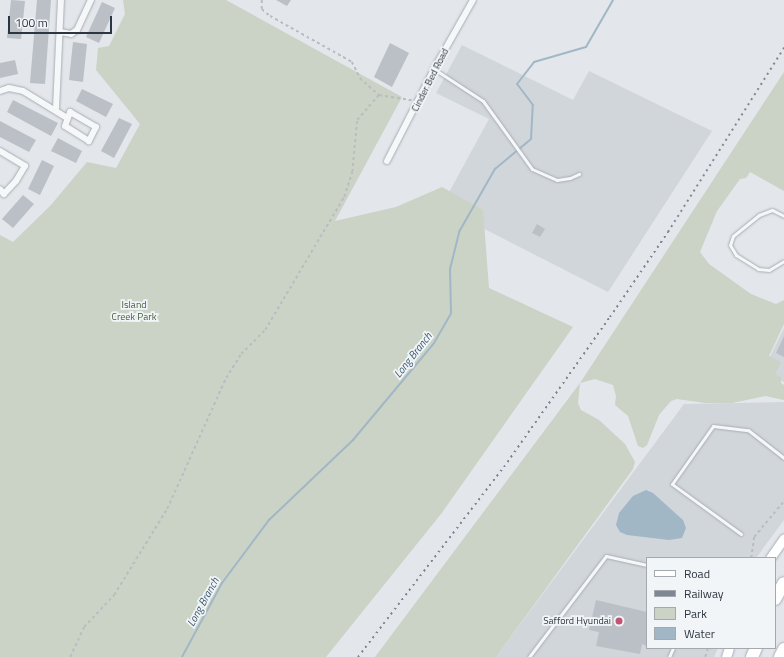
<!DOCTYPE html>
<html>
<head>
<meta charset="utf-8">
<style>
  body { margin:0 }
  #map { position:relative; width:784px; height:657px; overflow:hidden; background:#e3e6ea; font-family:"Titillium Web",sans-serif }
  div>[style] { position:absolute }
  .built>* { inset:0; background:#d1d6db }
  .green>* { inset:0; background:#cad3c5 }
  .water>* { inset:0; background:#a2b7c6 }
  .stream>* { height:2px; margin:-1px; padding:0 1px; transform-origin:1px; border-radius:1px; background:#a2b7c6 }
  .building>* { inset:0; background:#bbc0c6 }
  .path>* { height:1.5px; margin-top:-0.75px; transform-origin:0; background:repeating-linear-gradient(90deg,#b9bdc1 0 3px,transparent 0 6px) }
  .roads { filter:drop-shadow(0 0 1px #a8aeb4) drop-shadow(0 0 1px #a8aeb4) }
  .service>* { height:3px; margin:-1.5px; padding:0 1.5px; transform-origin:1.5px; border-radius:1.5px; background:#f5f7f8 }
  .minor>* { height:6px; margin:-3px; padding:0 3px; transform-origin:3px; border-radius:3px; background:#f5f7f8 }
  .secondary>* { height:9px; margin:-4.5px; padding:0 4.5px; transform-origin:4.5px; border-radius:4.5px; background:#fff }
  .motorway>* { height:12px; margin:-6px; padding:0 6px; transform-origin:6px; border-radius:6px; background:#fff }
  .rail>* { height:2px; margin-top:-1px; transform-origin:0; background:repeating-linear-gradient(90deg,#7e8892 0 2px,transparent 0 6px) }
  .dots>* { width:11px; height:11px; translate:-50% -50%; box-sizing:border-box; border:2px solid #f2f5f7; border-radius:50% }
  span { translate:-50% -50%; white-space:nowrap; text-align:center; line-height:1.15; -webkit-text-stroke:3.5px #f2f5f7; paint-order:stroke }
  .street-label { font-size:10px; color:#2c3640 }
  .park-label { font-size:10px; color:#445b3b }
  .poi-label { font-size:10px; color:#2c3640 }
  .right { translate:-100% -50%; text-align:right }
  .water-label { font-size:11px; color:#3a5870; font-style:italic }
  .legend { position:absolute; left:646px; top:557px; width:130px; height:92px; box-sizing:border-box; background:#f2f5f7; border:1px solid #a3a9ae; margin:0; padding:5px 7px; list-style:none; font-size:12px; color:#2c3640 }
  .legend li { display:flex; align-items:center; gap:8px; height:20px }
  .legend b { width:20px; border:1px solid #a3a9ae }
  .scale { position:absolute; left:8px; top:16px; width:104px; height:18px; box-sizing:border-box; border:2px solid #2c3640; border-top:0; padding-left:5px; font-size:12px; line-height:14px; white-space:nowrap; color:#2c3640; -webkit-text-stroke:3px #f2f5f7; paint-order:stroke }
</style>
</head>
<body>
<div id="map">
  <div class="built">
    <div style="clip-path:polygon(462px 45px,573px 100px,589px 71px,712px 131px,608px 292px,441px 207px,489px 119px,436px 93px)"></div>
    <div style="clip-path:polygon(784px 328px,784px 382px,763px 371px)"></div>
    <div style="clip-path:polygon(784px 402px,784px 520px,756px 558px,647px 558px,647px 648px,718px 648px,714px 657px,496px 657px,684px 404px)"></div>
  </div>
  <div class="green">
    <div style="clip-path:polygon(123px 0,226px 0,402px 97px,335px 221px,396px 207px,442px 187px,483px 210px,489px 288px,573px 327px,441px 514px,326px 657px,0 657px,0 235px,13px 242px,51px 205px,87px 162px,116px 168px,140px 124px,96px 70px,98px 48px,109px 46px,125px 14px)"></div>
    <div style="clip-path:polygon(784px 72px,784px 191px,750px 172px,746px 178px,740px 179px,717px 211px,700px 252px,709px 264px,751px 294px,776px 304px,784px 300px,784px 324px,769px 356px,781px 362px,775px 374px,781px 377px,781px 383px,784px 385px,784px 400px,765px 396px,732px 403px,705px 403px,677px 399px,671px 401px,659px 415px,647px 445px,643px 448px,638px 446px,628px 416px,615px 405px,616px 396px,613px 385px,595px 379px,580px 383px,578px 403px,581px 410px,599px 420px,625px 444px,635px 462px,633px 469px,496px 657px,375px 657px,580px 383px)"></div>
  </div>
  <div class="water">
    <div style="clip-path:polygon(646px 490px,653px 493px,683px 520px,686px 528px,682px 538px,669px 540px,627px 535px,620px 532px,616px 525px,619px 513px,633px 496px)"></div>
  </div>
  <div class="stream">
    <div style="left:182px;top:657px;width:84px;rotate:-61.6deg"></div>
    <div style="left:222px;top:583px;width:79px;rotate:-53.3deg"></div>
    <div style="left:269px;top:520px;width:116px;rotate:-43.6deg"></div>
    <div style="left:353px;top:440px;width:126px;rotate:-50.1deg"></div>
    <div style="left:434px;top:343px;width:34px;rotate:-60deg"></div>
    <div style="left:451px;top:313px;width:44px;rotate:-91.3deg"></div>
    <div style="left:450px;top:269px;width:38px;rotate:-76deg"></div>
    <div style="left:459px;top:232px;width:73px;rotate:-60.3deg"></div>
    <div style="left:495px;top:169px;width:47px;rotate:-39.8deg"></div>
    <div style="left:531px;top:139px;width:34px;rotate:-87deg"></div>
    <div style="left:533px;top:105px;width:26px;rotate:-127deg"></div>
    <div style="left:517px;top:84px;width:28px;rotate:-52deg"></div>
    <div style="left:534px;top:62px;width:54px;rotate:-16.1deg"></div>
    <div style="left:586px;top:47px;width:54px;rotate:-60.1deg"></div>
  </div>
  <div class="building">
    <div style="clip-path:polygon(11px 0,25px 1px,21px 39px,7px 38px)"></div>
    <div style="clip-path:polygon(37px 0,51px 0,45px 84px,30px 83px)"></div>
    <div style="clip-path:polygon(276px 0,291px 0,287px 6px)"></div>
    <div style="clip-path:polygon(102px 2px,115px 8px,99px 43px,86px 37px)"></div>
    <div style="clip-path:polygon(73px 42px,87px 44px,83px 82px,69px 80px)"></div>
    <div style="clip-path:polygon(390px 43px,409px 53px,392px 87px,374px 77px)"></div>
    <div style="clip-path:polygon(15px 60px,18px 74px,0 78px,0 63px)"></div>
    <div style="clip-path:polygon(82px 89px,113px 104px,106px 117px,76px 101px)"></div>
    <div style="clip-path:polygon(13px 100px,58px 123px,51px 136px,7px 112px)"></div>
    <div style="clip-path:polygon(119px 118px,132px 124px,114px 158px,101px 151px)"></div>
    <div style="clip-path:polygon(0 121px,36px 140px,29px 152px,0 137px)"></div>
    <div style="clip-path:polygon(58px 138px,82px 151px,76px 163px,51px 151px)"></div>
    <div style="clip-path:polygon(42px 160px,54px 166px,40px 195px,28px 189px)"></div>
    <div style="clip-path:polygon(23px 195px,34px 204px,13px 228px,2px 219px)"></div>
    <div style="clip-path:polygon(537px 224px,545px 229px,540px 237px,532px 233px)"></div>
    <div style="clip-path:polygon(784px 336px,784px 357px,776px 353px)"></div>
    <div style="clip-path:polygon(596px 600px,647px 612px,647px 646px,642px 644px,640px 654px,596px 646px,599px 632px,589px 630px)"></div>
  </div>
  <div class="path">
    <div style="left:262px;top:0;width:9px;rotate:90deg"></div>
    <div style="left:262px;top:9px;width:11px;rotate:41deg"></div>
    <div style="left:270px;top:16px;width:94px;rotate:29.3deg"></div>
    <div style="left:352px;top:62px;width:18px;rotate:63deg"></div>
    <div style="left:360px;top:78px;width:25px;rotate:42deg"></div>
    <div style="left:751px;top:558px;width:21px;rotate:-82deg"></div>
    <div style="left:754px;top:537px;width:47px;rotate:-50.2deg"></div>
    <div style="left:70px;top:657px;width:33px;rotate:-65deg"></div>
    <div style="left:84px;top:627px;width:44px;rotate:-46.8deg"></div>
    <div style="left:114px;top:595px;width:101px;rotate:-58.4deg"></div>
    <div style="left:167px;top:509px;width:144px;rotate:-65.8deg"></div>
    <div style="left:226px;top:378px;width:28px;rotate:-58deg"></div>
    <div style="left:241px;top:354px;width:34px;rotate:-45deg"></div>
    <div style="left:265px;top:330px;width:155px;rotate:-59.3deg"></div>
    <div style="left:344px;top:197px;width:26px;rotate:-72deg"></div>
    <div style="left:352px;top:172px;width:52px;rotate:-84.5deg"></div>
    <div style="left:357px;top:120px;width:33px;rotate:-49deg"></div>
    <div style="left:379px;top:95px;width:33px;rotate:9deg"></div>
    <div style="left:705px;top:657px;width:9px;rotate:-72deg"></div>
  </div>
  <div class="roads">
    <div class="service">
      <div style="left:434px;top:69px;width:59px;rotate:33.1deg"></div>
      <div style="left:483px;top:101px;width:84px;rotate:54.2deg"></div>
      <div style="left:532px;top:169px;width:27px;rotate:24deg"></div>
      <div style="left:557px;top:180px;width:13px;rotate:-9deg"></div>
      <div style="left:570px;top:178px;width:10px;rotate:-24deg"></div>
      <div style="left:784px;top:216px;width:13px;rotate:-153deg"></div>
      <div style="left:772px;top:210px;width:14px;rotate:159deg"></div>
      <div style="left:759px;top:215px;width:33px;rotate:141deg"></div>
      <div style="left:733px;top:236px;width:9px;rotate:108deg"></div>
      <div style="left:730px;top:245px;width:12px;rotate:59deg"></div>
      <div style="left:736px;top:255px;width:26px;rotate:32deg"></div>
      <div style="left:758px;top:269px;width:11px;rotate:5deg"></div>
      <div style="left:769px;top:270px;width:17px;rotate:-31deg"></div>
      <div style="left:741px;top:534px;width:85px;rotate:-144.1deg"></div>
      <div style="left:672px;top:484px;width:71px;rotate:-54.7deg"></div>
      <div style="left:713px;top:426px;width:35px;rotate:7deg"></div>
      <div style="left:748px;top:430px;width:46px;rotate:37.9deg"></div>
      <div style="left:529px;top:657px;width:127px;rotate:-52.7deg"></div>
      <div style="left:606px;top:556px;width:42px;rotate:12.4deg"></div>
      <div style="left:669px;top:657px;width:10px;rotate:-66deg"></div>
    </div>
    <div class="minor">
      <div style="left:60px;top:32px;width:11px;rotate:10deg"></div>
      <div style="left:71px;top:34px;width:7px;rotate:-34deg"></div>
      <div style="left:77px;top:30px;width:33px;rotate:-65deg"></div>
      <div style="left:0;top:91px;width:9px;rotate:-18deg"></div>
      <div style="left:9px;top:88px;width:14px;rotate:12deg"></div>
      <div style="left:23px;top:91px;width:52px;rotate:31.5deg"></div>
      <div style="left:56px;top:109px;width:109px;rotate:-87.4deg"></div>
      <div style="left:70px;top:112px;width:30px;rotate:30deg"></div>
      <div style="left:96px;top:127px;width:16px;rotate:117deg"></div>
      <div style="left:89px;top:141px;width:28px;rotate:-148deg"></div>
      <div style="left:65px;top:126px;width:15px;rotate:-70deg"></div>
      <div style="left:0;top:151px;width:29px;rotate:31deg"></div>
      <div style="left:25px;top:166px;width:17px;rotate:121deg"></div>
      <div style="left:16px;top:181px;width:18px;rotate:133deg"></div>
      <div style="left:4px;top:194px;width:6px;rotate:-129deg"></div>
      <div style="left:387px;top:161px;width:103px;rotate:-62.9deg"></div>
      <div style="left:434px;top:69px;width:79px;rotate:-60.5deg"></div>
    </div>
    <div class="secondary">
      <div style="left:770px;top:558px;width:24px;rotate:-55deg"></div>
      <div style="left:726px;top:657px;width:9px;rotate:-72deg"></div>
    </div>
    <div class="motorway">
      <div style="left:775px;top:599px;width:18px;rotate:-61deg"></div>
      <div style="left:752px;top:657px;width:10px;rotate:-66deg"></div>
      <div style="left:780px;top:657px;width:9px;rotate:-63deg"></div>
    </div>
  </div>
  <div class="rail">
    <div style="left:358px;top:657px;width:240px;rotate:-52.5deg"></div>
    <div style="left:504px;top:467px;width:184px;rotate:-54.8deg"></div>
    <div style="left:610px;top:317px;width:103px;rotate:-55.7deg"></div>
    <div style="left:668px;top:232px;width:218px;rotate:-57.8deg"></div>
  </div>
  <div class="dots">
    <div style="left:619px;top:621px;background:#c25571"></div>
  </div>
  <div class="street-label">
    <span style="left:430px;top:80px;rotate:-63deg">Cinder Bed Road</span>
  </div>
  <div class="park-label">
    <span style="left:134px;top:310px">Island<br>Creek Park</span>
  </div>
  <div class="poi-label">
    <span class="right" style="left:611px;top:621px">Safford Hyundai</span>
  </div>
  <div class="water-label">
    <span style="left:413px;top:355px;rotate:-52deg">Long Branch</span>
    <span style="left:203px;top:602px;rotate:-61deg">Long Branch</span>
  </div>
  <ul class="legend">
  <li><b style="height:5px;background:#fff"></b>Road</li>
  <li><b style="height:5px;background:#7e8892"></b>Railway</li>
  <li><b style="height:11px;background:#cad3c5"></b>Park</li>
  <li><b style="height:11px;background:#a2b7c6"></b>Water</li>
  </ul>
  <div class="scale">100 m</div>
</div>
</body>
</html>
